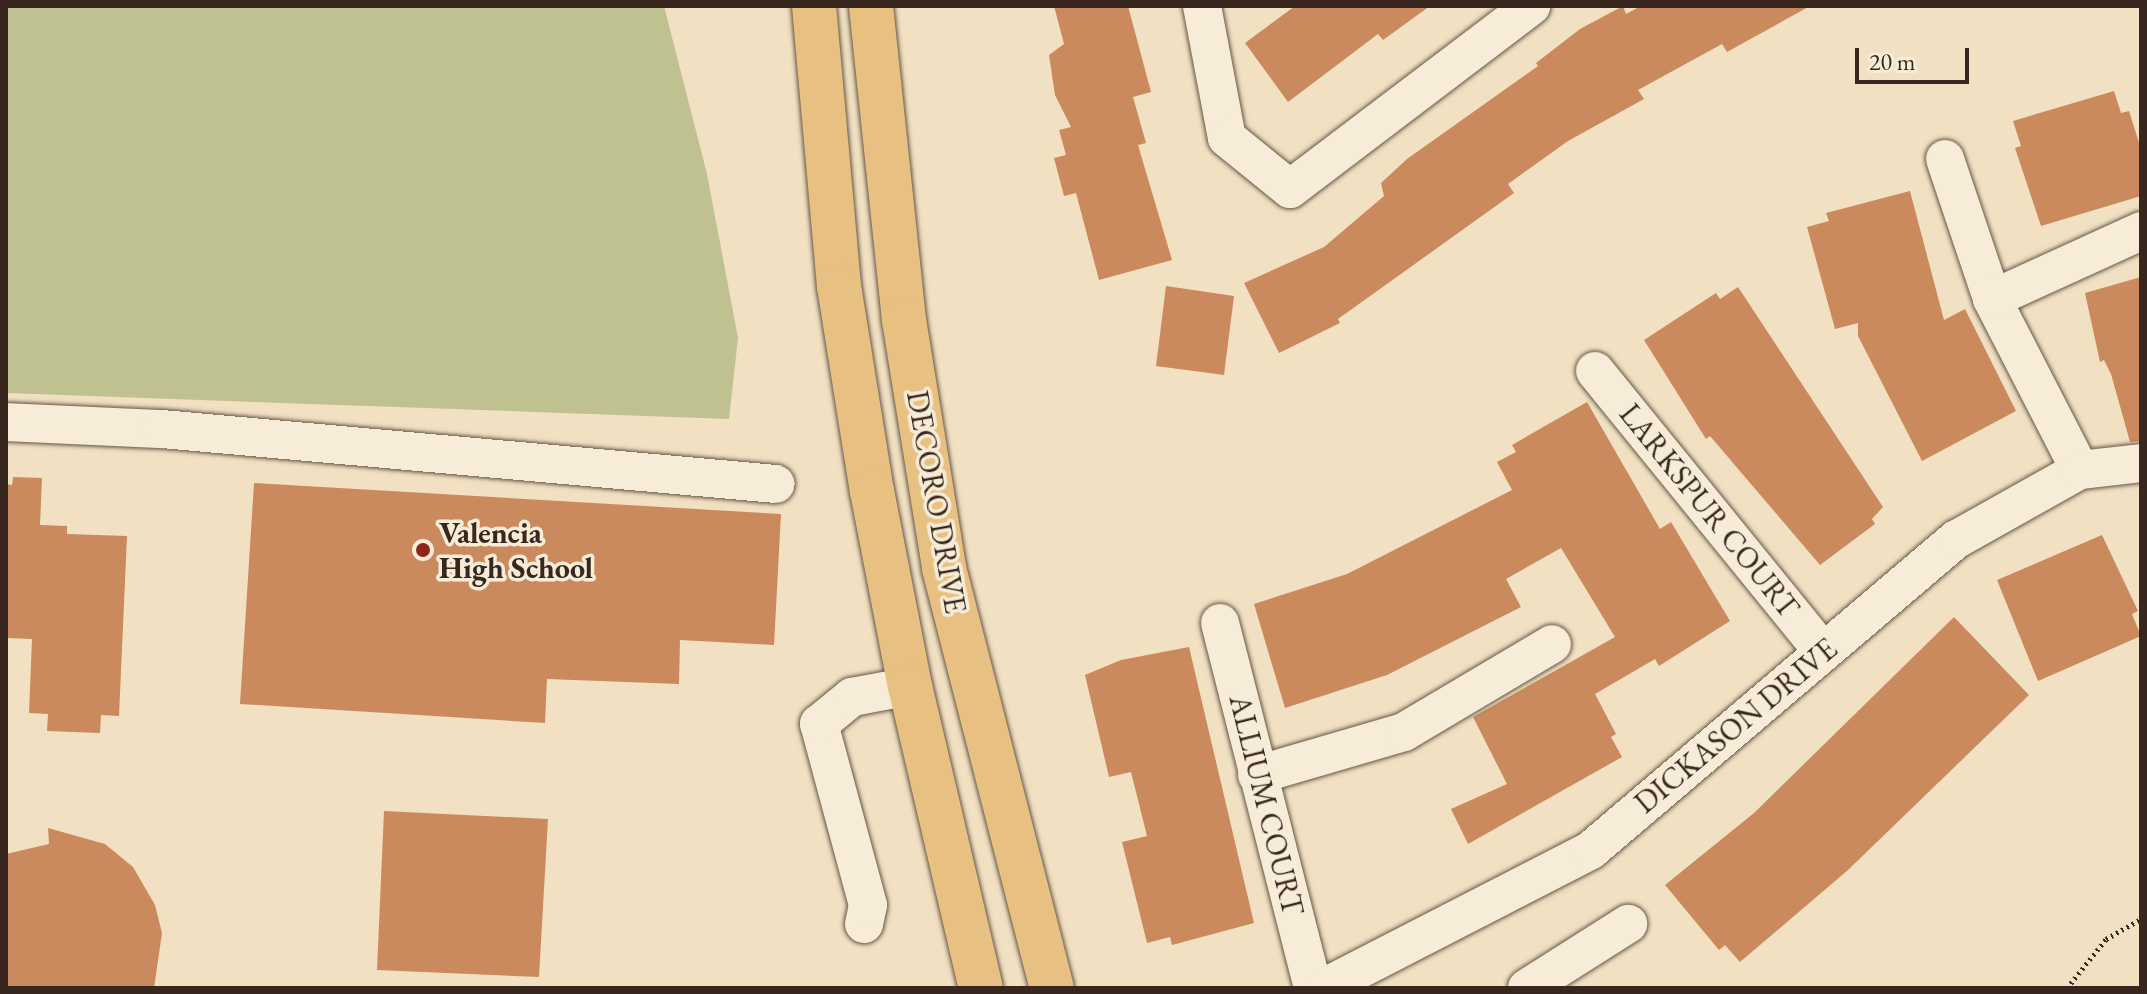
<!DOCTYPE html>
<html>
<head>
<meta charset="utf-8">
<style>
  body { margin:0 }
  #map { position:relative; width:2147px; height:994px; overflow:hidden; background:#f1e1c2; font-family:"EB Garamond",serif }
  div>[style] { position:absolute }
  .green>* { inset:0; background:#bfc190 }
  .building>* { inset:0; background:#ca8a5e }
  .path>* { height:5px; margin-top:-2.5px; transform-origin:0; background:repeating-linear-gradient(90deg,#37271e 0 2px,transparent 0 6px) }
  .roads { filter:drop-shadow(0 0 2px #665647) drop-shadow(0 0 2px #665647) }
  .minor>* { height:38px; margin:-19px; padding:0 19px; transform-origin:19px; border-radius:19px; background:#f6ecd7 }
  .major>* { height:44px; margin:-22px; padding:0 22px; transform-origin:22px; border-radius:22px; background:#e8c081 }
  .dots>* { width:22px; height:22px; translate:-50% -50%; box-sizing:border-box; border:4px solid #f6ecd7; border-radius:50% }
  span { translate:-50% -50%; white-space:nowrap; text-align:center; line-height:1.15; -webkit-text-stroke:7px #f6ecd7; paint-order:stroke }
  .street-label { font-size:30px; color:#37271e }
  .poi-label { font-size:30px; color:#37271e; font-weight:700 }
  .left { translate:0 -50%; text-align:left }
  .frame { position:absolute; inset:0; border:8px solid #37271e; pointer-events:none }
  .scale { position:absolute; left:1855px; top:48px; width:114px; height:36px; box-sizing:border-box; border:4px solid #37271e; border-top:0; padding-left:10px; font-size:24px; line-height:28px; white-space:nowrap; color:#37271e; -webkit-text-stroke:6px #f6ecd7; paint-order:stroke }
</style>
</head>
<body>
<div id="map">
  <div class="green">
    <div style="clip-path:polygon(6px 6px,664px 6px,707px 174px,738px 338px,729px 419px,6px 393px)"></div>
  </div>
  <div class="building">
    <div style="clip-path:polygon(1054px 6px,1128px 6px,1151px 92px,1133px 97px,1146px 143px,1138px 145px,1172px 260px,1099px 280px,1076px 193px,1064px 196px,1054px 158px,1066px 155px,1059px 130px,1071px 127px,1055px 95px,1049px 55px,1064px 44px)"></div>
    <div style="clip-path:polygon(1295px 6px,1430px 6px,1383px 40px,1378px 34px,1288px 102px,1245px 43px)"></div>
    <div style="clip-path:polygon(1623px 6px,1626px 14px,1641px 6px,1810px 6px,1727px 52px,1722px 44px,1638px 90px,1644px 99px,1568px 141px,1508px 184px,1514px 193px,1338px 319px,1340px 323px,1279px 353px,1244px 283px,1324px 247px,1384px 196px,1381px 183px,1407px 159px,1538px 66px,1536px 63px,1580px 29px)"></div>
    <div style="clip-path:polygon(2114px 91px,2121px 113px,2129px 111px,2141px 149px,2141px 196px,2041px 226px,2015px 148px,2021px 146px,2013px 121px)"></div>
    <div style="clip-path:polygon(1910px 191px,1944px 320px,1965px 309px,2016px 411px,1922px 461px,1858px 336px,1858px 323px,1835px 329px,1807px 227px,1829px 221px,1826px 213px)"></div>
    <div style="clip-path:polygon(2141px 277px,2141px 441px,2130px 442px,2111px 374px,2104px 360px,2100px 362px,2085px 293px)"></div>
    <div style="clip-path:polygon(1166px 286px,1234px 296px,1224px 375px,1156px 366px)"></div>
    <div style="clip-path:polygon(1738px 287px,1883px 507px,1872px 519px,1875px 524px,1820px 565px,1710px 436px,1706px 439px,1644px 340px,1716px 293px,1720px 299px)"></div>
    <div style="clip-path:polygon(1587px 402px,1660px 529px,1671px 522px,1730px 621px,1659px 666px,1655px 659px,1595px 694px,1616px 734px,1611px 737px,1622px 757px,1468px 844px,1451px 809px,1507px 784px,1473px 717px,1615px 637px,1561px 548px,1506px 579px,1521px 607px,1387px 675px,1285px 708px,1254px 604px,1347px 574px,1512px 490px,1497px 462px,1516px 452px,1512px 445px)"></div>
    <div style="clip-path:polygon(13px 477px,42px 478px,40px 525px,67px 526px,67px 534px,127px 536px,119px 716px,101px 715px,100px 733px,47px 731px,48px 714px,29px 713px,32px 639px,6px 638px,6px 484px,12px 485px)"></div>
    <div style="clip-path:polygon(254px 483px,781px 514px,774px 645px,680px 640px,679px 684px,547px 679px,545px 723px,240px 704px)"></div>
    <div style="clip-path:polygon(2102px 535px,2138px 611px,2132px 614px,2141px 636px,2038px 681px,1997px 580px)"></div>
    <div style="clip-path:polygon(1954px 617px,2029px 695px,1848px 870px,1740px 962px,1725px 945px,1719px 950px,1665px 885px,1754px 813px)"></div>
    <div style="clip-path:polygon(1189px 647px,1254px 923px,1172px 945px,1170px 937px,1147px 943px,1122px 842px,1147px 836px,1131px 772px,1109px 777px,1085px 675px,1121px 660px)"></div>
    <div style="clip-path:polygon(384px 811px,548px 819px,539px 977px,377px 970px)"></div>
    <div style="clip-path:polygon(48px 828px,105px 844px,133px 867px,155px 905px,162px 933px,154px 988px,6px 988px,6px 854px,49px 844px)"></div>
  </div>
  <div class="path">
    <div style="left:2067px;top:988px;width:63px;rotate:-51.5deg"></div>
    <div style="left:2106px;top:939px;width:40px;rotate:-29.7deg"></div>
  </div>
  <div class="roads">
    <div class="minor">
      <div style="left:1202px;top:6px;width:134px;rotate:79.3deg"></div>
      <div style="left:1227px;top:138px;width:81px;rotate:39deg"></div>
      <div style="left:1290px;top:189px;width:303px;rotate:-37.2deg"></div>
      <div style="left:1945px;top:159px;width:148px;rotate:71.4deg"></div>
      <div style="left:1992px;top:299px;width:192px;rotate:62.8deg"></div>
      <div style="left:1992px;top:299px;width:164px;rotate:-24.5deg"></div>
      <div style="left:1595px;top:371px;width:362px;rotate:50.9deg"></div>
      <div style="left:6px;top:422px;width:156px;rotate:2.6deg"></div>
      <div style="left:162px;top:429px;width:616px;rotate:5.12deg"></div>
      <div style="left:1220px;top:623px;width:377px;rotate:75.7deg"></div>
      <div style="left:1257px;top:775px;width:153px;rotate:-16.3deg"></div>
      <div style="left:1404px;top:732px;width:172px;rotate:-30.7deg"></div>
      <div style="left:864px;top:924px;width:19px;rotate:-78deg"></div>
      <div style="left:868px;top:905px;width:188px;rotate:-105.1deg"></div>
      <div style="left:819px;top:724px;width:43px;rotate:-39.3deg"></div>
      <div style="left:852px;top:697px;width:59px;rotate:-10.7deg"></div>
      <div style="left:1323px;top:988px;width:301px;rotate:-27.2deg"></div>
      <div style="left:1591px;top:850px;width:480px;rotate:-40.4deg"></div>
      <div style="left:1957px;top:539px;width:141px;rotate:-29.3deg"></div>
      <div style="left:2080px;top:470px;width:61px;rotate:-6.5deg"></div>
      <div style="left:1527px;top:988px;width:120px;rotate:-32.4deg"></div>
    </div>
    <div class="major">
      <div style="left:814px;top:6px;width:281px;rotate:84.9deg"></div>
      <div style="left:839px;top:286px;width:208px;rotate:80.9deg"></div>
      <div style="left:872px;top:491px;width:199px;rotate:79deg"></div>
      <div style="left:910px;top:686px;width:310px;rotate:76.8deg"></div>
      <div style="left:871px;top:6px;width:316px;rotate:84deg"></div>
      <div style="left:904px;top:320px;width:251px;rotate:80.8deg"></div>
      <div style="left:944px;top:568px;width:434px;rotate:75.6deg"></div>
    </div>
  </div>
  <div class="dots">
    <div style="left:423px;top:550px;background:#8f2418"></div>
  </div>
  <div class="street-label">
    <span style="left:936px;top:502px;rotate:80deg">DECORO DRIVE</span>
    <span style="left:1709px;top:511px;rotate:51deg">LARKSPUR COURT</span>
    <span style="left:1736px;top:726px;rotate:-40deg">DICKASON DRIVE</span>
    <span style="left:1266px;top:805px;rotate:76deg">ALLIUM COURT</span>
  </div>
  <div class="poi-label">
    <span class="left" style="left:439px;top:550px">Valencia<br>High School</span>
  </div>
  <div class="frame"></div>
  <div class="scale">20 m</div>
</div>
</body>
</html>
